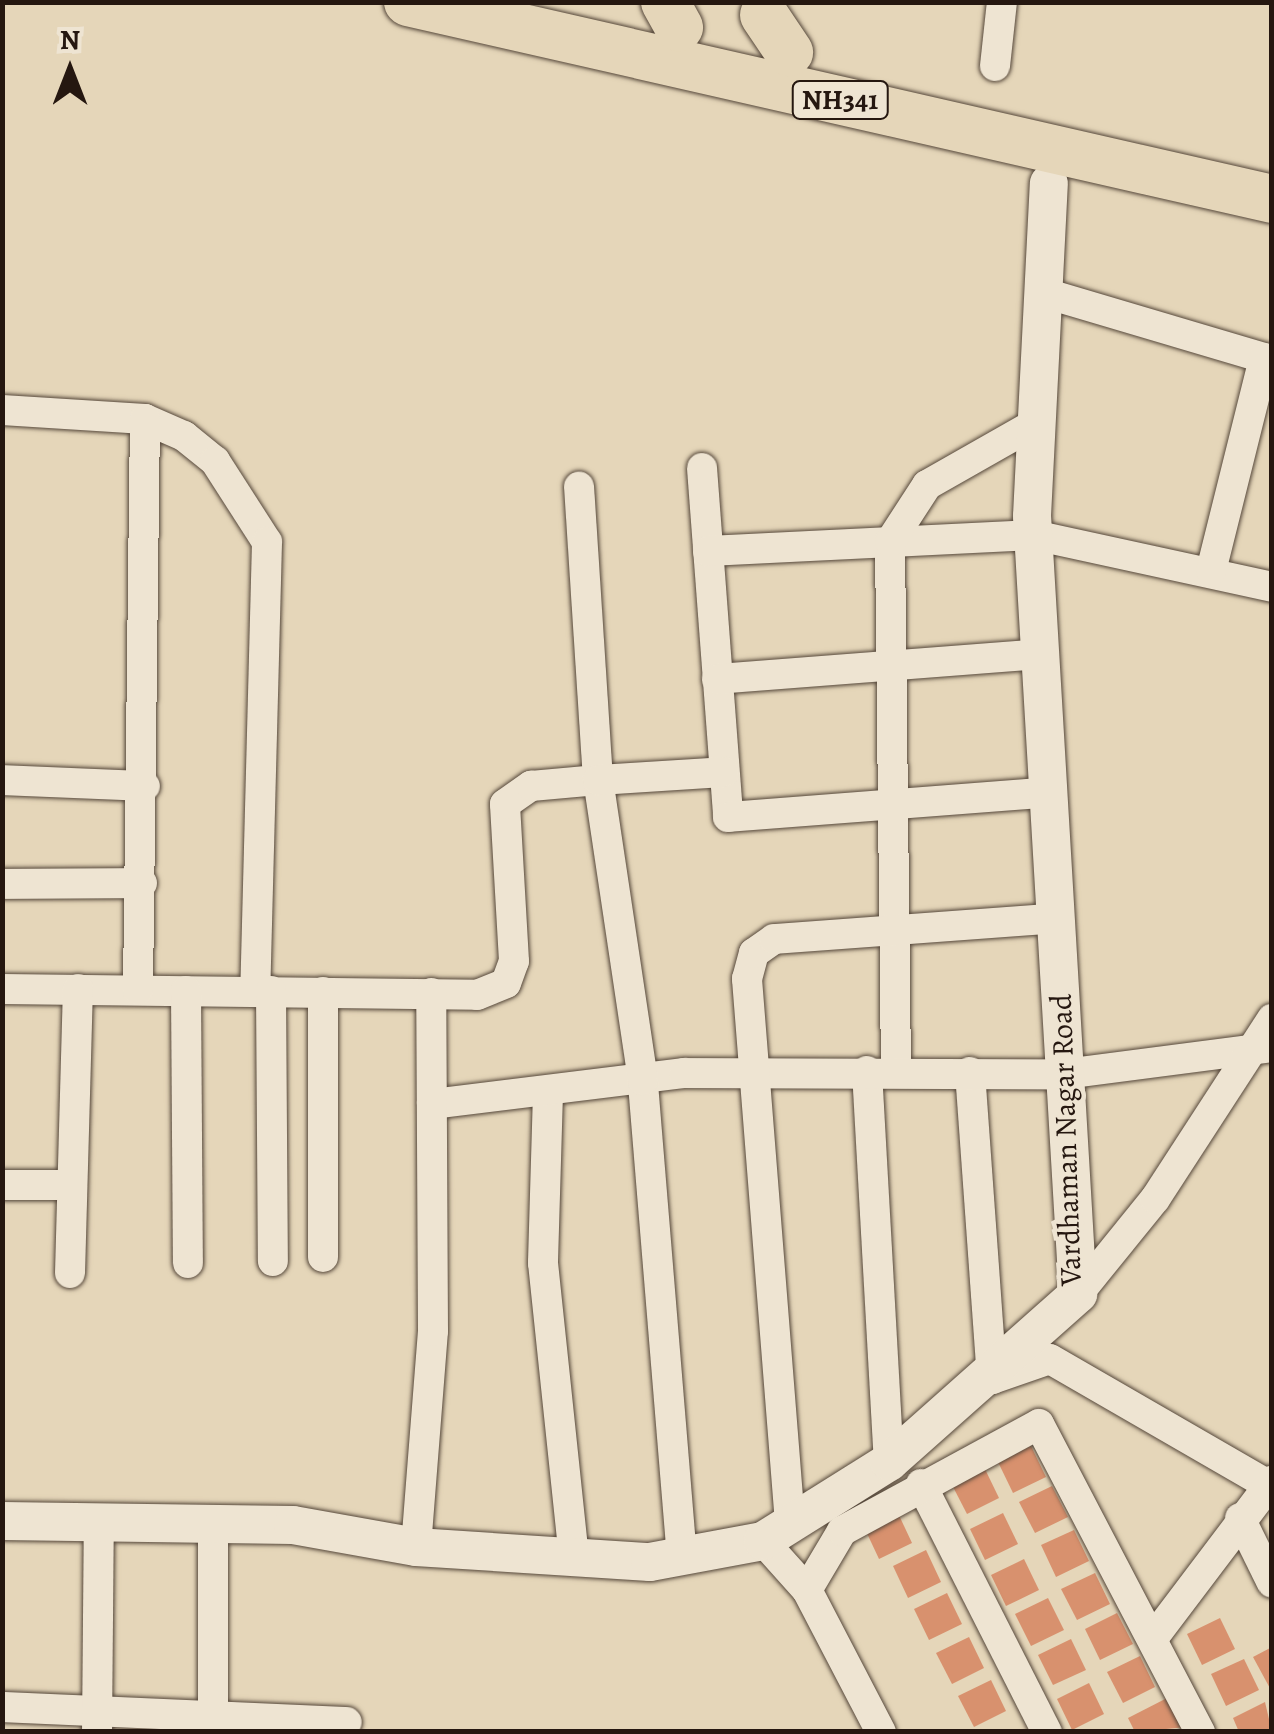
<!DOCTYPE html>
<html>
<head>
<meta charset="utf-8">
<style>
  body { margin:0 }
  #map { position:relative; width:1274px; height:1734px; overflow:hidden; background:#e5d6b9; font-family:Alegreya,serif }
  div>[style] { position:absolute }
  .building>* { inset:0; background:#d8916e }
  .roads { filter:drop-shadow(0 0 2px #55473a) drop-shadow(0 0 2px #55473a) }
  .minor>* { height:30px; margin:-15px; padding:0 15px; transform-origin:15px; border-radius:15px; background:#eee4d2 }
  .tertiary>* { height:38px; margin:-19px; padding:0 19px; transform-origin:19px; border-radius:19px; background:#eee4d2 }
  .trunk>* { height:48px; margin:-24px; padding:0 24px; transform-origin:24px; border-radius:24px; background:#e5d6b9 }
  span { translate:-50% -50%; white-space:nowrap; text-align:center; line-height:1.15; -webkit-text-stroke:9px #eee4d2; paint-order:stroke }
  .shield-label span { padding:2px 8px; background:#eee4d2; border:2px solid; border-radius:8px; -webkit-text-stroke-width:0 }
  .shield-label { font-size:28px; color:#251710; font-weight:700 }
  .street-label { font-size:30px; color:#251710 }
  .frame { position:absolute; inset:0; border:5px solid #251710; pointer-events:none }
  .north { position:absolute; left:20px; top:20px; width:100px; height:100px; -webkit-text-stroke:8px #eee4d2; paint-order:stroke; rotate:0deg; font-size:28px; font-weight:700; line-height:40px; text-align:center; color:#251710 }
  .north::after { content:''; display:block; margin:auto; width:35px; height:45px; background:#251710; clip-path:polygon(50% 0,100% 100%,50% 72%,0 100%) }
</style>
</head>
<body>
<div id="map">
  <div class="building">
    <div style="clip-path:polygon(1031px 1446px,1046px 1477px,1013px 1493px,998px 1462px)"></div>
    <div style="clip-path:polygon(984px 1467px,999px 1498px,967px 1514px,951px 1483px)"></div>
    <div style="clip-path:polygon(1052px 1486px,1068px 1517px,1035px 1533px,1019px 1502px)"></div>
    <div style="clip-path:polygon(897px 1511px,912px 1543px,879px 1559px,864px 1527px)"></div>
    <div style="clip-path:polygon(1003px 1513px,1018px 1544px,985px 1560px,970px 1529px)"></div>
    <div style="clip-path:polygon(1074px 1530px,1089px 1561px,1056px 1577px,1041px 1545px)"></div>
    <div style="clip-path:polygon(926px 1550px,941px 1582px,908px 1598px,893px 1566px)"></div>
    <div style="clip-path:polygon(1024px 1559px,1039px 1590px,1006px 1606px,991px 1575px)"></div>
    <div style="clip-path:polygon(1095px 1573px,1110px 1604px,1077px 1620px,1061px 1589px)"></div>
    <div style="clip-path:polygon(947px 1593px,962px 1624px,929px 1640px,914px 1609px)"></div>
    <div style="clip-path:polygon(1048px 1598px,1064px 1630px,1031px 1646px,1015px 1614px)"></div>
    <div style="clip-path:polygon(1117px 1613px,1133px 1644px,1100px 1660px,1085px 1629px)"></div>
    <div style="clip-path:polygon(1220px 1618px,1235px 1649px,1202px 1665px,1187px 1634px)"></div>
    <div style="clip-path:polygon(969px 1637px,984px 1668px,952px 1684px,936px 1653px)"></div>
    <div style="clip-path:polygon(1071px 1639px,1086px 1670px,1053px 1685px,1038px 1655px)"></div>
    <div style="clip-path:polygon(1272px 1647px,1272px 1692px,1253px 1657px)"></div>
    <div style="clip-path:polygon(1140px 1656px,1155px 1687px,1123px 1703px,1107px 1672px)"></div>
    <div style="clip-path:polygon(1244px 1659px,1259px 1690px,1226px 1706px,1211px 1674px)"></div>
    <div style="clip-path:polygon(991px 1680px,1006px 1711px,974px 1727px,958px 1696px)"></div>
    <div style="clip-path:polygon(1089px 1683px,1104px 1714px,1072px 1730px,1057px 1699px)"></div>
    <div style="clip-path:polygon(1171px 1696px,1187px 1727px,1135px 1732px,1128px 1718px)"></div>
    <div style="clip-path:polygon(1265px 1702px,1272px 1732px,1239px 1732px,1233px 1718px)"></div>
  </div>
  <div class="roads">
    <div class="minor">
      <div style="left:995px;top:66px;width:64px;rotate:-83.8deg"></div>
      <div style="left:1041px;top:292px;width:233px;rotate:16.5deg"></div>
      <div style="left:2px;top:410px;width:143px;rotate:3.6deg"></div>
      <div style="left:145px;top:419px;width:43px;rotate:23.6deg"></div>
      <div style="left:184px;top:436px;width:40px;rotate:39deg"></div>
      <div style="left:215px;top:461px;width:96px;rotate:57.3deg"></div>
      <div style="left:267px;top:542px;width:449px;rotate:91.5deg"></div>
      <div style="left:702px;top:468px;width:350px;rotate:85.7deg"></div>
      <div style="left:728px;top:817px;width:324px;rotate:-4.4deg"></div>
      <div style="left:708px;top:551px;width:326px;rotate:-2.8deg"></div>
      <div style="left:1034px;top:535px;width:244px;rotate:12.3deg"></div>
      <div style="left:1211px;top:571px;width:219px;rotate:-76deg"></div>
      <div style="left:1264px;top:358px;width:8px;rotate:14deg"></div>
      <div style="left:717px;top:679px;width:325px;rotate:-4.4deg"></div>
      <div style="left:2px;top:780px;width:143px;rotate:2.4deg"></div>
      <div style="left:2px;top:884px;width:140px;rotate:-0.4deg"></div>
      <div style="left:2px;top:989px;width:475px;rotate:0.7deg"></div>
      <div style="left:477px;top:995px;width:31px;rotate:-22deg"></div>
      <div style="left:506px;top:983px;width:23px;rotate:-70deg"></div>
      <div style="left:514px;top:961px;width:157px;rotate:-93.3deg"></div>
      <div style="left:505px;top:804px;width:32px;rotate:-35deg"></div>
      <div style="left:531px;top:786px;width:67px;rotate:-5.1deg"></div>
      <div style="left:598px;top:780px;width:294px;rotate:-93.7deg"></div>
      <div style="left:138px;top:990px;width:571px;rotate:-89.3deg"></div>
      <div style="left:186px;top:991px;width:272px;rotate:89.6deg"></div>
      <div style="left:271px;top:991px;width:270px;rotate:89.6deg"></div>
      <div style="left:323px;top:992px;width:265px;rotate:90deg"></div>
      <div style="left:867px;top:1071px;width:392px;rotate:86.8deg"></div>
      <div style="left:896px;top:1071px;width:529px;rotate:-90.65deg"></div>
      <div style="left:890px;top:542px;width:68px;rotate:-57deg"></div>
      <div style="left:927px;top:485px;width:125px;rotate:-29.6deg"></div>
      <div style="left:970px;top:1072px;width:308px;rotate:85.9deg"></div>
      <div style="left:992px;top:1379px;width:61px;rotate:-19deg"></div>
      <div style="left:1050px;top:1359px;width:256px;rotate:30deg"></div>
      <div style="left:548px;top:1093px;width:170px;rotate:91.7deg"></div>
      <div style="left:543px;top:1263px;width:296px;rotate:84deg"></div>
      <div style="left:432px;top:1104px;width:254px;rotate:-7deg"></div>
      <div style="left:684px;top:1073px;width:381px;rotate:0.2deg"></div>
      <div style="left:1065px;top:1074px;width:209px;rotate:-7.4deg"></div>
      <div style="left:2px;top:1185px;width:68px"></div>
      <div style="left:70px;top:1273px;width:284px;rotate:-88.4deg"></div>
      <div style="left:1078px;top:1294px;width:122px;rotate:-51deg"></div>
      <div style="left:1155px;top:1199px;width:215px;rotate:-57deg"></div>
      <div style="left:921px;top:1484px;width:278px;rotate:63.1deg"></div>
      <div style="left:1240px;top:1518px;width:72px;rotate:63.8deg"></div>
      <div style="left:790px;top:1523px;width:546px;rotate:-94.52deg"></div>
      <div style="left:747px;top:979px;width:27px;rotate:-75deg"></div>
      <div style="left:754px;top:953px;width:24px;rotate:-35deg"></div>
      <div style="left:774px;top:939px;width:284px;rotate:-4.2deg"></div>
      <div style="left:763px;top:1541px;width:66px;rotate:48.1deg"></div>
      <div style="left:807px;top:1590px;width:160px;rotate:62.5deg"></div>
      <div style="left:416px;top:1547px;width:217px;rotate:-85.5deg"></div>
      <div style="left:433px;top:1331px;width:338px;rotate:-90.3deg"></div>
      <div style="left:682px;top:1558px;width:480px;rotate:-94.7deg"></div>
      <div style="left:643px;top:1080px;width:303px;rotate:-98.5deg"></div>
      <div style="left:598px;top:780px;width:126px;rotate:-3.6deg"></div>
      <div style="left:807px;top:1590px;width:69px;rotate:-59.3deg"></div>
      <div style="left:842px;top:1531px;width:224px;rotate:-28.5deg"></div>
      <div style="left:1039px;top:1424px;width:348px;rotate:62.4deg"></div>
      <div style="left:1154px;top:1637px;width:196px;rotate:-52.9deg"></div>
      <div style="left:2px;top:1707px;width:345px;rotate:2.5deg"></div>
      <div style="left:97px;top:1732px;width:210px;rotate:-89.5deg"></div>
      <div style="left:213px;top:1732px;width:208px;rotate:-90deg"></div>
    </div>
    <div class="tertiary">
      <div style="left:2px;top:1521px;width:291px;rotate:0.8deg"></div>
      <div style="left:293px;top:1525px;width:125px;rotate:10.1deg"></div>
      <div style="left:416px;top:1547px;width:234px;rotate:3.7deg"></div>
      <div style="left:650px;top:1562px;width:115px;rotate:-10.5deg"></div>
      <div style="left:763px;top:1541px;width:149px;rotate:-32.1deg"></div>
      <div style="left:889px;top:1462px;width:253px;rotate:-41.6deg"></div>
      <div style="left:1078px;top:1294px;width:779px;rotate:-93.38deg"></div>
      <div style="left:1032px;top:516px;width:333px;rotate:-87.1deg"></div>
    </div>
    <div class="trunk">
      <div style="left:408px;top:2px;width:886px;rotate:12.84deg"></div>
      <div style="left:665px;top:2px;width:29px;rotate:61deg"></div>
      <div style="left:764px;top:15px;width:45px;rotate:56deg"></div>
    </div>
  </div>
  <div class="shield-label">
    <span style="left:840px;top:100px">NH341</span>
  </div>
  <div class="street-label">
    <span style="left:1066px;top:1140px;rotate:-92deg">Vardhaman Nagar Road</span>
  </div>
  <div class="frame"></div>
  <div class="north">N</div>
</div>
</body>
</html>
